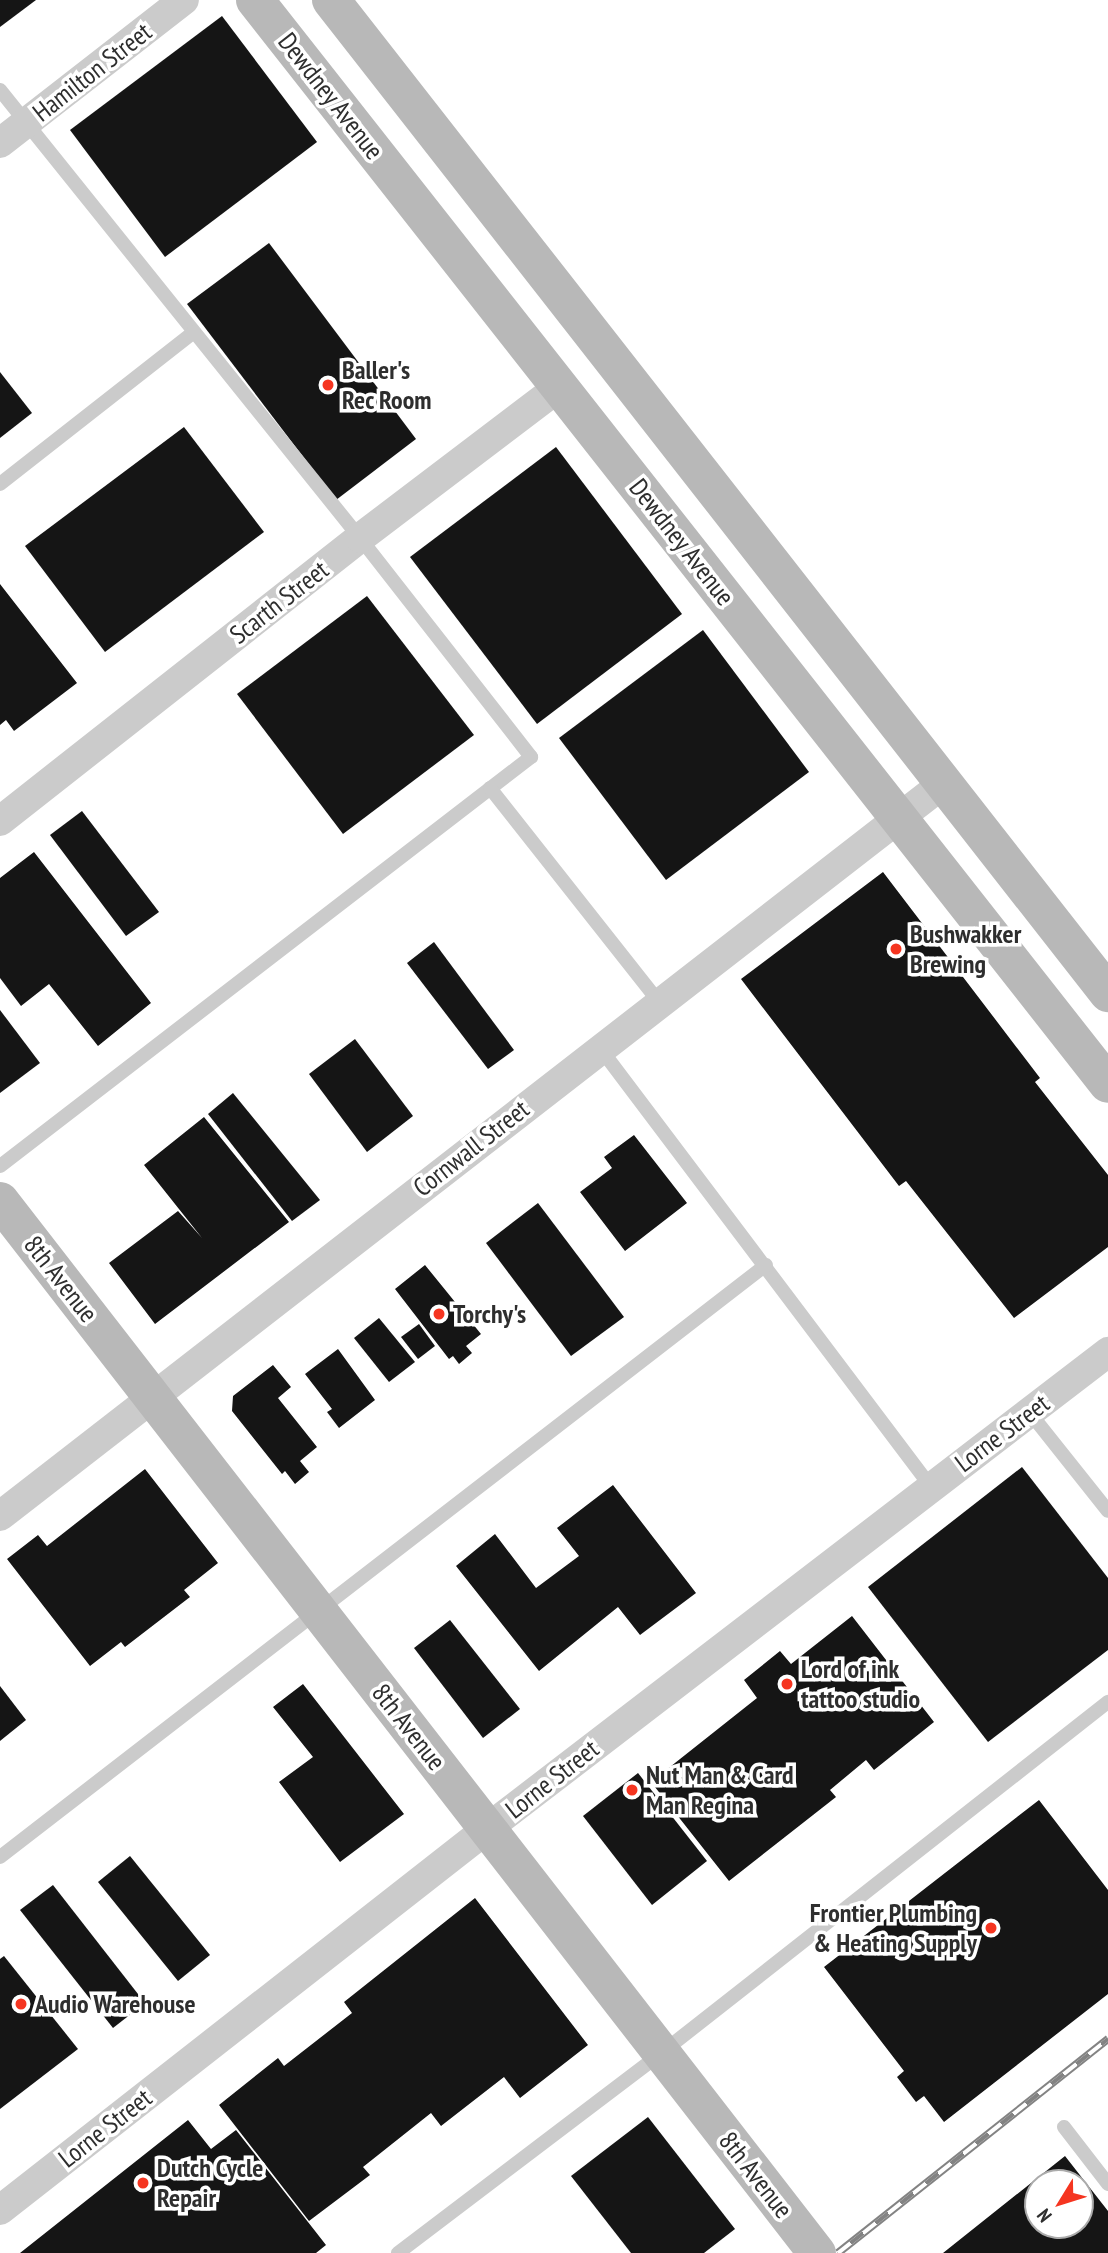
<!DOCTYPE html>
<html>
<head>
<meta charset="utf-8">
<style>
  body { margin:0 }
  #map { position:relative; width:1108px; height:2253px; overflow:hidden; background:#fff; font-family:"PT Sans Narrow",sans-serif }
  div>[style] { position:absolute }
  .building>* { inset:0; background:#151515 }
  .lane>* { height:14px; margin:-7px; padding:0 7px; transform-origin:7px; border-radius:7px; background:#cbcbcb }
  .street>* { height:30px; margin:-15px; padding:0 15px; transform-origin:15px; border-radius:15px; background:#cbcbcb }
  .secondary>* { height:38px; margin:-19px; padding:0 19px; transform-origin:19px; border-radius:19px; background:#b8b8b8 }
  .rail>* { height:8px; margin-top:-4px; transform-origin:0; background:repeating-linear-gradient(90deg,#fff 0 16px,#838383 0 32px); box-sizing:border-box; border-block:2px solid #838383 }
  .dots>* { width:19px; height:19px; translate:-50% -50%; box-sizing:border-box; border:4px solid #fff; border-radius:50% }
  span { translate:-50% -50%; white-space:nowrap; text-align:center; line-height:1.15; -webkit-text-stroke:7px #fff; paint-order:stroke }
  .street-label { font-size:26px; color:#2e2e2e }
  .poi-label { font-size:26px; color:#2e2e2e; font-weight:700 }
  .left { translate:0 -50%; text-align:left }
  .right { translate:-100% -50%; text-align:right }
  .north { position:absolute; left:1024px; top:2169px; width:70px; height:70px; box-sizing:border-box; background:#fff; border:2px solid #ababab; border-radius:50%; rotate:232deg; font-size:19px; font-weight:700; line-height:28px; text-align:center; color:#2e2e2e }
  .north::after { content:''; display:block; margin:auto; width:24px; height:32px; background:#f53520; clip-path:polygon(50% 0,100% 100%,50% 72%,0 100%) }
</style>
</head>
<body>
<div id="map">
  <div class="building">
    <div style="clip-path:polygon(0 0,36px 0,0 27px)"></div>
    <div style="clip-path:polygon(222px 16px,317px 142px,165px 257px,70px 130px)"></div>
    <div style="clip-path:polygon(269px 243px,416px 439px,336px 500px,187px 304px)"></div>
    <div style="clip-path:polygon(0 372px,32px 413px,0 438px)"></div>
    <div style="clip-path:polygon(184px 427px,264px 532px,105px 652px,25px 546px)"></div>
    <div style="clip-path:polygon(556px 447px,682px 614px,537px 724px,410px 557px)"></div>
    <div style="clip-path:polygon(0 584px,77px 683px,14px 731px,6px 720px,0 725px)"></div>
    <div style="clip-path:polygon(367px 596px,474px 735px,343px 834px,237px 694px)"></div>
    <div style="clip-path:polygon(703px 630px,809px 772px,666px 880px,559px 738px)"></div>
    <div style="clip-path:polygon(82px 811px,159px 912px,126px 936px,50px 835px)"></div>
    <div style="clip-path:polygon(34px 852px,151px 1003px,98px 1046px,49px 984px,21px 1006px,0 978px,0 878px)"></div>
    <div style="clip-path:polygon(883px 872px,1040px 1078px,1035px 1082px,1108px 1175px,1108px 1247px,1014px 1318px,906px 1181px,899px 1186px,741px 979px)"></div>
    <div style="clip-path:polygon(434px 942px,514px 1050px,488px 1069px,407px 963px)"></div>
    <div style="clip-path:polygon(0 1010px,40px 1063px,0 1093px)"></div>
    <div style="clip-path:polygon(355px 1039px,413px 1116px,367px 1152px,309px 1074px)"></div>
    <div style="clip-path:polygon(233px 1093px,320px 1200px,292px 1221px,208px 1114px)"></div>
    <div style="clip-path:polygon(204px 1117px,289px 1222px,155px 1324px,109px 1263px,178px 1211px,202px 1238px,144px 1165px)"></div>
    <div style="clip-path:polygon(634px 1135px,687px 1203px,625px 1251px,580px 1192px,612px 1168px,604px 1157px)"></div>
    <div style="clip-path:polygon(538px 1203px,624px 1317px,571px 1356px,486px 1243px)"></div>
    <div style="clip-path:polygon(425px 1265px,481px 1334px,466px 1346px,472px 1353px,459px 1364px,453px 1356px,449px 1359px,395px 1289px)"></div>
    <div style="clip-path:polygon(379px 1318px,415px 1362px,389px 1382px,354px 1338px)"></div>
    <div style="clip-path:polygon(419px 1324px,435px 1346px,418px 1359px,401px 1337px)"></div>
    <div style="clip-path:polygon(338px 1349px,375px 1400px,339px 1428px,327px 1412px,332px 1409px,305px 1374px)"></div>
    <div style="clip-path:polygon(273px 1365px,291px 1387px,278px 1398px,317px 1447px,300px 1461px,309px 1472px,295px 1484px,285px 1471px,282px 1474px,232px 1411px,233px 1396px)"></div>
    <div style="clip-path:polygon(1022px 1467px,1108px 1578px,1108px 1650px,988px 1742px,868px 1587px)"></div>
    <div style="clip-path:polygon(145px 1469px,218px 1563px,184px 1590px,190px 1597px,125px 1647px,121px 1642px,90px 1666px,7px 1559px,38px 1535px,47px 1546px)"></div>
    <div style="clip-path:polygon(613px 1485px,696px 1593px,640px 1635px,618px 1607px,539px 1671px,456px 1566px,495px 1534px,536px 1588px,579px 1556px,557px 1528px)"></div>
    <div style="clip-path:polygon(852px 1616px,934px 1722px,874px 1770px,866px 1760px,830px 1790px,836px 1797px,729px 1881px,651px 1782px,757px 1698px,744px 1680px,780px 1651px,791px 1664px)"></div>
    <div style="clip-path:polygon(450px 1620px,520px 1709px,483px 1738px,414px 1648px)"></div>
    <div style="clip-path:polygon(303px 1684px,404px 1814px,340px 1862px,279px 1782px,313px 1757px,273px 1707px)"></div>
    <div style="clip-path:polygon(0 1686px,26px 1720px,0 1741px)"></div>
    <div style="clip-path:polygon(638px 1773px,707px 1861px,652px 1905px,583px 1816px)"></div>
    <div style="clip-path:polygon(1039px 1800px,1108px 1890px,1108px 1994px,944px 2122px,924px 2096px,916px 2102px,897px 2077px,904px 2071px,824px 1967px)"></div>
    <div style="clip-path:polygon(130px 1856px,210px 1955px,178px 1981px,98px 1882px)"></div>
    <div style="clip-path:polygon(53px 1885px,145px 2003px,113px 2028px,20px 1910px)"></div>
    <div style="clip-path:polygon(475px 1898px,588px 2045px,520px 2098px,504px 2077px,441px 2126px,431px 2113px,363px 2167px,370px 2175px,309px 2221px,219px 2105px,278px 2058px,284px 2066px,352px 2013px,344px 2002px)"></div>
    <div style="clip-path:polygon(4px 1956px,78px 2049px,0 2109px,0 1959px)"></div>
    <div style="clip-path:polygon(648px 2117px,735px 2229px,704px 2253px,631px 2253px,571px 2176px)"></div>
    <div style="clip-path:polygon(188px 2120px,211px 2149px,236px 2130px,326px 2245px,316px 2253px,20px 2253px)"></div>
    <div style="clip-path:polygon(evenodd,1065px 2156px,1108px 2211px,1108px 2253px,943px 2253px,1065px 2156px,1038px 2183px,1080px 2183px,1080px 2225px,1038px 2225px,1038px 2183px)"></div>
  </div>
  <div class="lane">
    <div style="left:0;top:90px;width:575px;rotate:51.22deg"></div>
    <div style="left:360px;top:538px;width:278px;rotate:52deg"></div>
    <div style="left:531px;top:757px;width:670px;rotate:142.39deg"></div>
    <div style="left:0;top:484px;width:246px;rotate:-38.1deg"></div>
    <div style="left:490px;top:788px;width:273px;rotate:51.7deg"></div>
    <div style="left:600px;top:1048px;width:550px;rotate:52.98deg"></div>
    <div style="left:1030px;top:1413px;width:125px;rotate:51.5deg"></div>
    <div style="left:0;top:1857px;width:968px;rotate:-37.7deg"></div>
    <div style="left:1064px;top:2127px;width:72px;rotate:52.3deg"></div>
    <div style="left:398px;top:2253px;width:329px;rotate:-37.2deg"></div>
    <div style="left:660px;top:2054px;width:570px;rotate:-38.16deg"></div>
  </div>
  <div class="street">
    <div style="left:0;top:143px;width:233px;rotate:-37.9deg"></div>
    <div style="left:0;top:821px;width:458px;rotate:-38.2deg"></div>
    <div style="left:360px;top:538px;width:251px;rotate:-37.2deg"></div>
    <div style="left:0;top:1516px;width:1195px;rotate:-37.83deg"></div>
    <div style="left:0;top:2210px;width:620px;rotate:-38.05deg"></div>
    <div style="left:488px;top:1828px;width:782px;rotate:-37.51deg"></div>
  </div>
  <div class="secondary">
    <div style="left:255px;top:0;width:1379px;rotate:51.8deg"></div>
    <div style="left:331px;top:0;width:1261px;rotate:51.96deg"></div>
    <div style="left:0;top:1201px;width:1332px;rotate:52.17deg"></div>
  </div>
  <div class="rail">
    <div style="left:838px;top:2253px;width:345px;rotate:-38.4deg"></div>
  </div>
  <div class="dots">
    <div style="left:328px;top:385px;background:#f53520"></div>
    <div style="left:896px;top:949px;background:#f53520"></div>
    <div style="left:439px;top:1314px;background:#f53520"></div>
    <div style="left:787px;top:1684px;background:#f53520"></div>
    <div style="left:632px;top:1790px;background:#f53520"></div>
    <div style="left:991px;top:1928px;background:#f53520"></div>
    <div style="left:21px;top:2004px;background:#f53520"></div>
    <div style="left:143px;top:2183px;background:#f53520"></div>
  </div>
  <div class="street-label">
    <span style="left:92px;top:72px;rotate:-38deg">Hamilton Street</span>
    <span style="left:331px;top:96px;rotate:52deg">Dewdney Avenue</span>
    <span style="left:682px;top:542px;rotate:52deg">Dewdney Avenue</span>
    <span style="left:279px;top:602px;rotate:-38deg">Scarth Street</span>
    <span style="left:471px;top:1148px;rotate:-38deg">Cornwall Street</span>
    <span style="left:61px;top:1279px;rotate:52deg">8th Avenue</span>
    <span style="left:1002px;top:1433px;rotate:-37deg">Lorne Street</span>
    <span style="left:409px;top:1727px;rotate:52deg">8th Avenue</span>
    <span style="left:552px;top:1779px;rotate:-38deg">Lorne Street</span>
    <span style="left:105px;top:2128px;rotate:-38deg">Lorne Street</span>
    <span style="left:756px;top:2175px;rotate:52deg">8th Avenue</span>
  </div>
  <div class="poi-label">
    <span class="left" style="left:342px;top:385px">Baller's<br>Rec Room</span>
    <span class="left" style="left:910px;top:949px">Bushwakker<br>Brewing</span>
    <span class="left" style="left:453px;top:1314px">Torchy's</span>
    <span class="left" style="left:801px;top:1684px">Lord of ink<br>tattoo studio</span>
    <span class="left" style="left:646px;top:1790px">Nut Man &amp; Card<br>Man Regina</span>
    <span class="right" style="left:977px;top:1928px">Frontier Plumbing<br>&amp; Heating Supply</span>
    <span class="left" style="left:35px;top:2004px">Audio Warehouse</span>
    <span class="left" style="left:157px;top:2183px">Dutch Cycle<br>Repair</span>
  </div>
  <div class="north">N</div>
</div>
</body>
</html>
